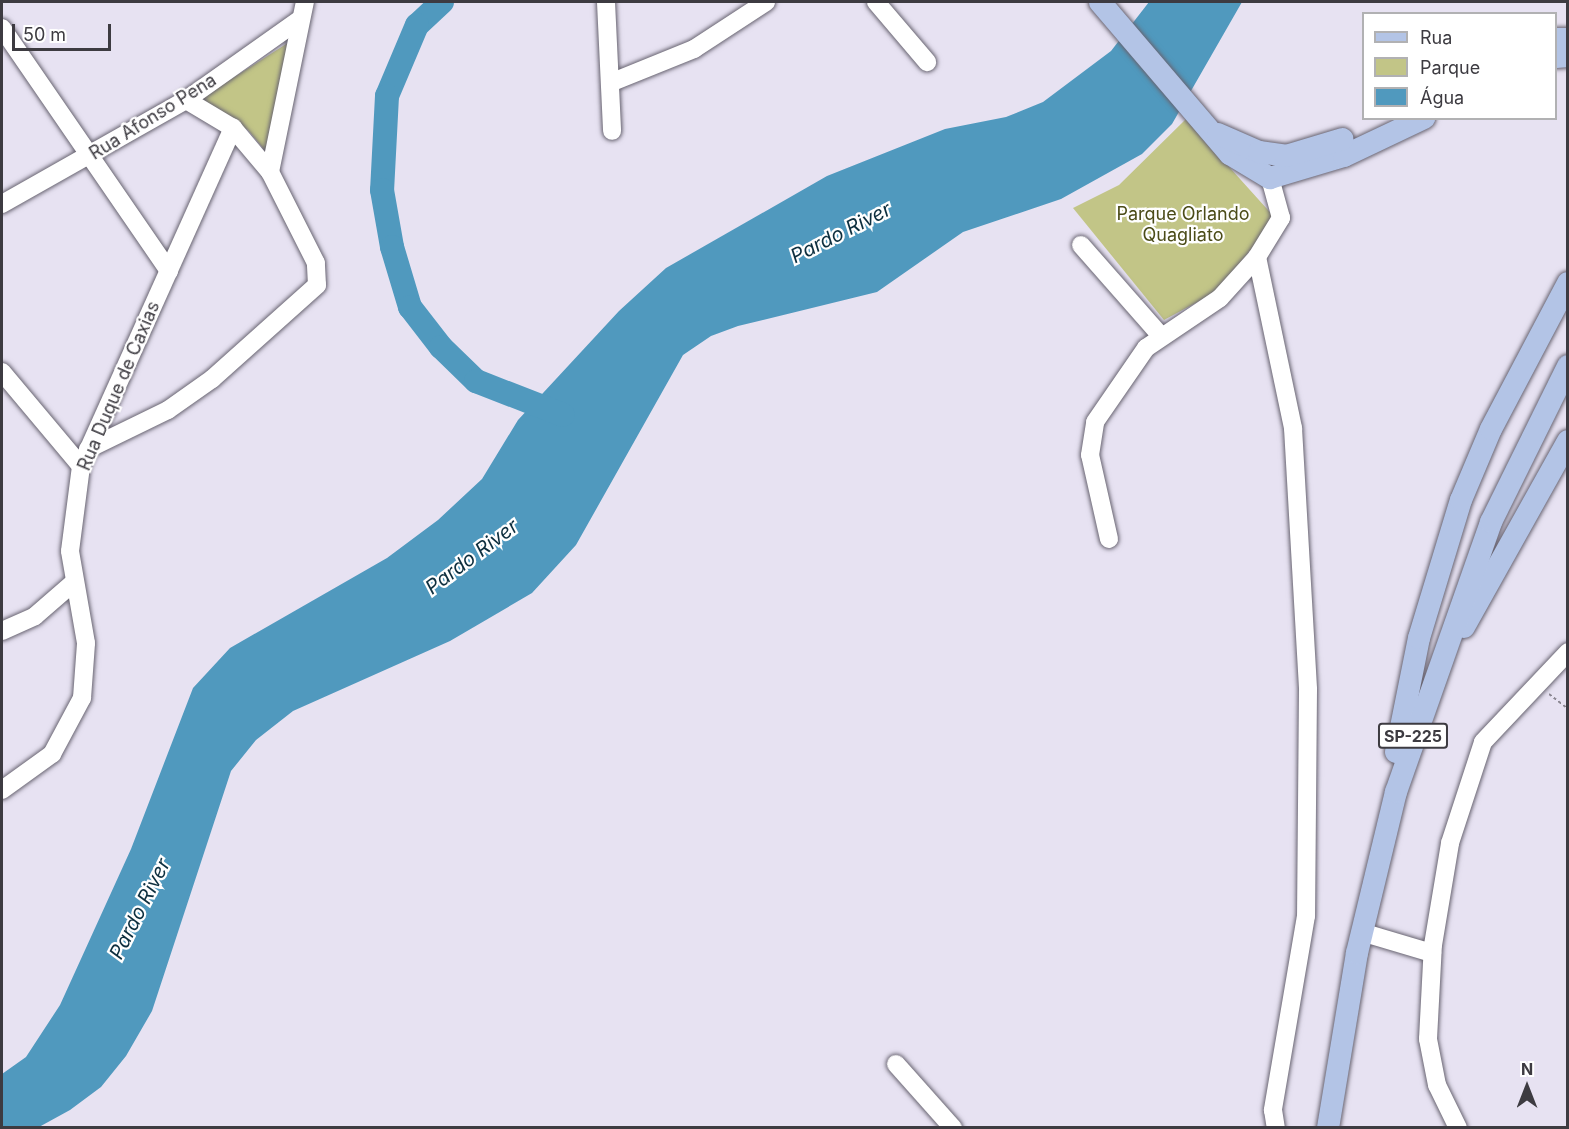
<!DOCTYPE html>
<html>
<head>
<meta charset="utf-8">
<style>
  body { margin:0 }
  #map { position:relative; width:1569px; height:1129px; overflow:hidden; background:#e7e2f2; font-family:Inter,sans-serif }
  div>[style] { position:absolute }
  .green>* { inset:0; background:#c2c587 }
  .water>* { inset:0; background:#5099be }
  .river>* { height:24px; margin:-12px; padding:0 12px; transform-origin:12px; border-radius:12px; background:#5099be }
  .path>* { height:2px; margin-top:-1px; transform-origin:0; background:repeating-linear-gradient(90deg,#8b8792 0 3px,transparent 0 6px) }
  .roads { filter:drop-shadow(0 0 2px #686471) drop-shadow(0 0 2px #686471) }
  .minor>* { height:18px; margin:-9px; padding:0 9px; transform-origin:9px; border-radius:9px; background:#fff }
  .major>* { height:22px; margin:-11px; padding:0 11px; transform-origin:11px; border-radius:11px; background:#b3c4e6 }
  span { translate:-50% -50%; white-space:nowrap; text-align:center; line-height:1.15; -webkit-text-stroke:4.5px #fff; paint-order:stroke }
  .shield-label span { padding:2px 4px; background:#fff; border:2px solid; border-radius:4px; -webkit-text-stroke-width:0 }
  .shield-label { font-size:16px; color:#3d3b41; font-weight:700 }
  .street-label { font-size:18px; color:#3d3b41 }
  .park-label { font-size:18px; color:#4b4c18 }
  .water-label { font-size:20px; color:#0d2f3f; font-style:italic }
  .frame { position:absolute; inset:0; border:3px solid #3d3b41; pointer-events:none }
  .legend { position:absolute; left:1362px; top:12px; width:195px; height:108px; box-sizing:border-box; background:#fff; border:2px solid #b1b1b3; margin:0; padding:8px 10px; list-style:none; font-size:18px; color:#3d3b41 }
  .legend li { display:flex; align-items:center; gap:12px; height:30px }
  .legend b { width:30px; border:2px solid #b1b1b3 }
  .north { position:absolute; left:1497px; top:1057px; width:60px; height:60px; -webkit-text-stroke:4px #fff; paint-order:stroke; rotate:0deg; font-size:16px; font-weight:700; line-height:24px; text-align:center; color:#3d3b41 }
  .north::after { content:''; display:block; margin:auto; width:21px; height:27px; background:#3d3b41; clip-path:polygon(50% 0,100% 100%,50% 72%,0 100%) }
  .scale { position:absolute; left:12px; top:24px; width:99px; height:27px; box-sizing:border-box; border:3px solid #3d3b41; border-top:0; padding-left:8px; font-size:18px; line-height:21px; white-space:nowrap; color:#3d3b41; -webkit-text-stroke:4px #fff; paint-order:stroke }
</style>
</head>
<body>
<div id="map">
  <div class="green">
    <div style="clip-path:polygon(294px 39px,267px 153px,248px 130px,198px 100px)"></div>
    <div style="clip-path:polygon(1186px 119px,1276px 219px,1216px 292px,1164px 320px,1073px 208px,1119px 185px)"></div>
  </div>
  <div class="water">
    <div style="clip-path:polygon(1149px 2px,1242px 2px,1172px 124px,1142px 154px,1061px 199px,963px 232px,877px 292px,738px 326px,711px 336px,683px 355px,576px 545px,532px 593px,450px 641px,293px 711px,256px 740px,231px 771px,152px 1011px,126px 1056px,101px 1087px,70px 1110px,39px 1127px,2px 1128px,2px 1074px,26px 1057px,60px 1005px,131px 849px,193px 688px,230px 648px,387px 558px,438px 520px,482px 479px,518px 420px,619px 311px,666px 268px,827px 176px,945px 129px,1006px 117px,1043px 102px,1111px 51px)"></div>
  </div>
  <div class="river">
    <div style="left:442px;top:2px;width:34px;rotate:137deg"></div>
    <div style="left:417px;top:25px;width:77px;rotate:112.9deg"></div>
    <div style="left:387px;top:96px;width:94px;rotate:93deg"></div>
    <div style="left:382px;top:190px;width:58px;rotate:80deg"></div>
    <div style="left:392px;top:247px;width:63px;rotate:73.3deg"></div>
    <div style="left:410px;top:307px;width:51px;rotate:52.2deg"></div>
    <div style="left:441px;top:347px;width:49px;rotate:44.2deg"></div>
    <div style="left:476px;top:381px;width:93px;rotate:21.3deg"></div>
  </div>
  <div class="path">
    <div style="left:1549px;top:694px;width:24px;rotate:38deg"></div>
  </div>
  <div class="roads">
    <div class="minor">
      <div style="left:606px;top:2px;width:129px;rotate:87.3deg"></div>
      <div style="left:876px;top:2px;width:79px;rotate:49.6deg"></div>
      <div style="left:2px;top:28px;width:295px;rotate:55.5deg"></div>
      <div style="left:610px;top:83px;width:91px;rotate:-22deg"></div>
      <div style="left:694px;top:49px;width:86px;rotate:-33.1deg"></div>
      <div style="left:270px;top:172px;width:174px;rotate:-78.4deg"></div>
      <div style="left:2px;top:204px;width:211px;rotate:-29.5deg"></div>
      <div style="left:186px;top:100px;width:138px;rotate:-35.3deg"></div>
      <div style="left:1081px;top:245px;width:120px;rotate:48.7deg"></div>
      <div style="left:1257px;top:257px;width:175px;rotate:78.1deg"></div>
      <div style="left:1293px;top:428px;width:262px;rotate:86.7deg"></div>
      <div style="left:1308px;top:690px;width:226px;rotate:90.5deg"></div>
      <div style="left:1306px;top:916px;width:197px;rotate:99.7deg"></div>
      <div style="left:1273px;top:1110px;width:18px;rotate:81deg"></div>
      <div style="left:2px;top:372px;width:123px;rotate:50deg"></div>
      <div style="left:88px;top:449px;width:89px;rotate:-26deg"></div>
      <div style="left:168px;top:410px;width:54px;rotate:-35.2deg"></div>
      <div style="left:212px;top:379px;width:141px;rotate:-41.8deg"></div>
      <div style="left:317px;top:285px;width:22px;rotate:-93deg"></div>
      <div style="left:316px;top:263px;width:102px;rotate:-116.8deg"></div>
      <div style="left:270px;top:172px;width:57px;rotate:-130.1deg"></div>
      <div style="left:233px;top:128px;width:55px;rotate:-149.2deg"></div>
      <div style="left:1109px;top:539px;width:86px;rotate:-102.7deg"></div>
      <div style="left:1090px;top:455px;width:33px;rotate:-81deg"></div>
      <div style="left:1095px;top:422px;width:90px;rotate:-55.4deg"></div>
      <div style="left:1146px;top:348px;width:89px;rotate:-34deg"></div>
      <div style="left:1220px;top:298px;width:55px;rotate:-47.9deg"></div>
      <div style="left:1257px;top:257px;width:46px;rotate:-58.4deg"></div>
      <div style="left:1281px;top:218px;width:41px;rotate:-105.4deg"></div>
      <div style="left:2px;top:631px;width:36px;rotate:-24deg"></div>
      <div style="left:35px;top:616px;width:50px;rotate:-41deg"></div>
      <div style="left:2px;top:790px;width:62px;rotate:-35.8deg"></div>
      <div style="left:52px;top:754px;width:64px;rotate:-61.8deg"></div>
      <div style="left:82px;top:698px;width:55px;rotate:-85.8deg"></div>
      <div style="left:86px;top:643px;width:93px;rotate:-99.9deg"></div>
      <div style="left:70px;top:551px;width:86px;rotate:-82.6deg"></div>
      <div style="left:81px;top:466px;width:371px;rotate:-65.8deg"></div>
      <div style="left:1361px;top:932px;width:74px;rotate:16.5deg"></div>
      <div style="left:896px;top:1064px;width:86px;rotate:48.3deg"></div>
      <div style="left:1458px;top:1128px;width:48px;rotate:-116deg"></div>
      <div style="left:1437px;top:1085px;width:47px;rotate:-101.1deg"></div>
      <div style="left:1428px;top:1039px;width:94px;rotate:-87deg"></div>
      <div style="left:1433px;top:945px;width:103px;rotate:-80.5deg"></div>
      <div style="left:1450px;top:843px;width:106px;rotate:-71.9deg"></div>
      <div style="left:1483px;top:742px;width:124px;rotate:-46.6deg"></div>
    </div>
    <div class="major">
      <div style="left:1100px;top:2px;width:200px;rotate:49.5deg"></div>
      <div style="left:1230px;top:154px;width:47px;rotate:31deg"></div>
      <div style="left:1270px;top:178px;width:77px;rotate:-16.6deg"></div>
      <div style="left:1344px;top:156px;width:89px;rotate:-25.4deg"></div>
      <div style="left:1556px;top:39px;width:12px"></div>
      <div style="left:1556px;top:57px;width:12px;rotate:-5deg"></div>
      <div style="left:1218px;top:134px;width:45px;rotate:23.7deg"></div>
      <div style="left:1259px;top:152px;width:27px;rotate:8deg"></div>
      <div style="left:1286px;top:156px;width:59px;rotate:-16.6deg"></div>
      <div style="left:1464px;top:627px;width:213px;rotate:-60.8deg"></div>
      <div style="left:1396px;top:752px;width:116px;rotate:-78.6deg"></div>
      <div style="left:1419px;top:638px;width:144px;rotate:-73.1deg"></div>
      <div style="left:1461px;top:500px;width:77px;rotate:-67.1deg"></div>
      <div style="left:1491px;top:429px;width:165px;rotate:-62.2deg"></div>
      <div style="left:1328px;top:1128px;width:177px;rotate:-80.6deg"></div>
      <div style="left:1357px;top:953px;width:166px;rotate:-76.4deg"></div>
      <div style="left:1396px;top:792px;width:286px;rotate:-70.6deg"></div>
      <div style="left:1491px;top:522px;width:174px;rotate:-63.7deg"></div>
    </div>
  </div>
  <div class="shield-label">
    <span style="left:1413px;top:736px">SP-225</span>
  </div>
  <div class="street-label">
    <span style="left:153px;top:117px;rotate:-32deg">Rua Afonso Pena</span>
    <span style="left:119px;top:386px;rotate:-67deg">Rua Duque de Caxias</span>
  </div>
  <div class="park-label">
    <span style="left:1183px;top:225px">Parque Orlando<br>Quagliato</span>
  </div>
  <div class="water-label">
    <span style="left:841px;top:233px;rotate:-27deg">Pardo River</span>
    <span style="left:472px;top:557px;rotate:-37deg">Pardo River</span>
    <span style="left:140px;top:909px;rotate:-63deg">Pardo River</span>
  </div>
  <div class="frame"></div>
  <ul class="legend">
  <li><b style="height:8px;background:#b3c4e6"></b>Rua</li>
  <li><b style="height:16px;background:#c2c587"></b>Parque</li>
  <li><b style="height:16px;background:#5099be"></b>Água</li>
  </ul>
  <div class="north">N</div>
  <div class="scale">50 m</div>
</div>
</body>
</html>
